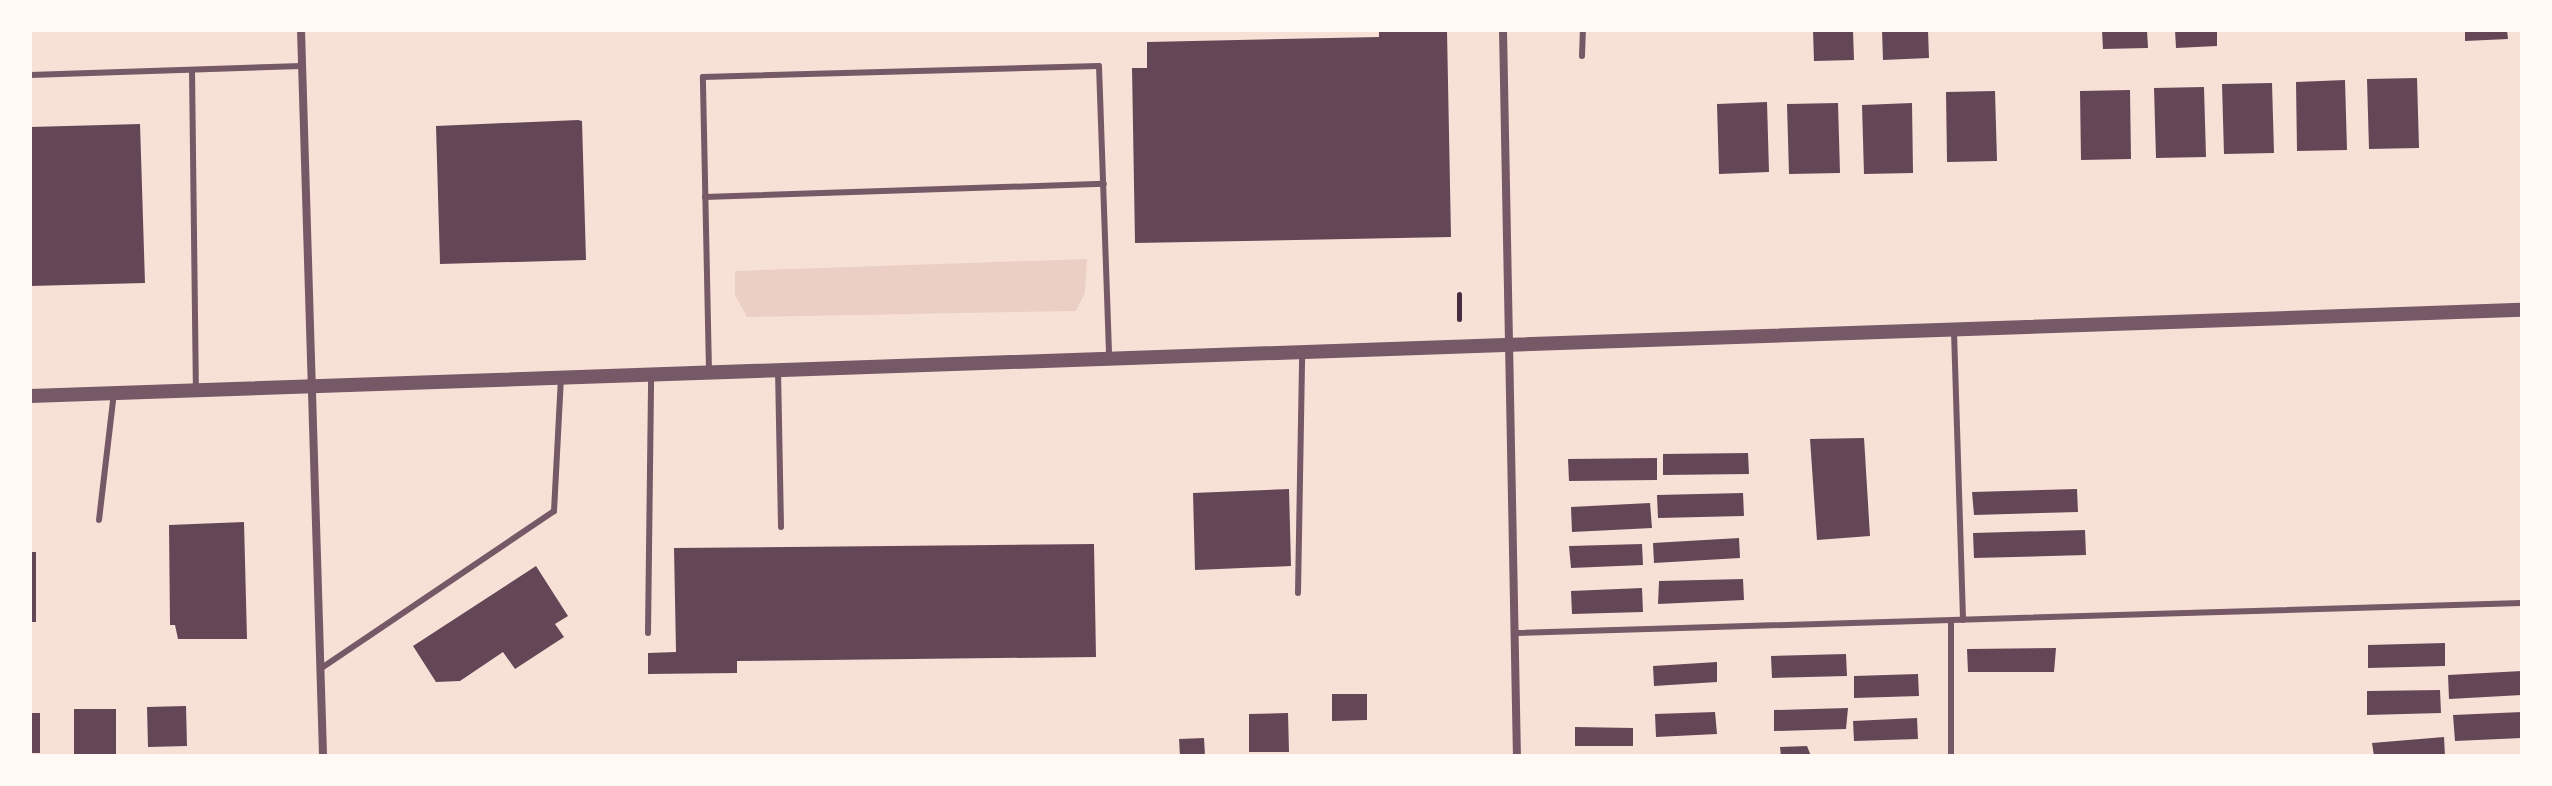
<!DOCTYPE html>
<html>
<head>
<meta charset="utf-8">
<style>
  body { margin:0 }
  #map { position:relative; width:2552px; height:786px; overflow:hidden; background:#f7e1d7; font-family:"DejaVu Sans",sans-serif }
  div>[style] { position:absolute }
  .green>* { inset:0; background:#ebcfc5 }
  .building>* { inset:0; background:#644757 }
  .path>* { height:5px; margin:-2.5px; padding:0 2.5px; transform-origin:2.5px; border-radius:2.5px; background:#4a2c40 }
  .service>* { height:6px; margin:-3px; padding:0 3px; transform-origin:3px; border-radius:3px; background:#755966 }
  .minor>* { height:8px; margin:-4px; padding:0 4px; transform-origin:4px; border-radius:4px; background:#755966 }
  .tertiary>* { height:14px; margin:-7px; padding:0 7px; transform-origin:7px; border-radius:7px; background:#755966 }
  span { translate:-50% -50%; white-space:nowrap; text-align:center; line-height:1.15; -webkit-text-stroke:6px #fffaf5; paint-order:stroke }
  .frame { position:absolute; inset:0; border:32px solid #fffaf5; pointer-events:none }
</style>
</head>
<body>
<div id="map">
  <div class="green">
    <div style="clip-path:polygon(1087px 259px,1085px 293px,1076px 311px,747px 317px,735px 295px,735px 271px)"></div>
  </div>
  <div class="building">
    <div style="clip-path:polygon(1379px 30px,1447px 30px,1451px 237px,1135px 243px,1132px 68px,1147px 68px,1147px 42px,1379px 37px)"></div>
    <div style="clip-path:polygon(1813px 30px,1853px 30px,1854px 60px,1814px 61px)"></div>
    <div style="clip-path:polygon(1882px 30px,1928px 30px,1929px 58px,1883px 60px)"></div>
    <div style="clip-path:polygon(2102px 30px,2147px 30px,2148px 48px,2103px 49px)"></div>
    <div style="clip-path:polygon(2175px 30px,2217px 30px,2217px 46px,2176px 48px)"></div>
    <div style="clip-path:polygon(2465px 30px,2507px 30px,2508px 39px,2465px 41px)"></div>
    <div style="clip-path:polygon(2417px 78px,2419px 148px,2369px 149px,2367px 79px)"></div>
    <div style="clip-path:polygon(2345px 80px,2347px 150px,2297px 151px,2296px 82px)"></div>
    <div style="clip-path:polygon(2272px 83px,2274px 153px,2224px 154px,2222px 84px)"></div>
    <div style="clip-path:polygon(2204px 87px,2206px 157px,2156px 158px,2154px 88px)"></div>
    <div style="clip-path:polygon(2130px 90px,2131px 159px,2081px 160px,2080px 91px)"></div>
    <div style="clip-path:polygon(1995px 91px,1997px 161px,1947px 162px,1946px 92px)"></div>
    <div style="clip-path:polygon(1767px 102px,1769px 172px,1719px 174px,1717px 104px)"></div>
    <div style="clip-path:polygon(1838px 103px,1840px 173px,1789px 174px,1787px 104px)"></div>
    <div style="clip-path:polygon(1912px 103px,1913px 173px,1864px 174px,1862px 105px)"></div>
    <div style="clip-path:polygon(578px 120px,582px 121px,586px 260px,440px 264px,436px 126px)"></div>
    <div style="clip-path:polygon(140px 124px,145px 283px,30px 286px,30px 127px)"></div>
    <div style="clip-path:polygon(1864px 438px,1870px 536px,1817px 540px,1810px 439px)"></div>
    <div style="clip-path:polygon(1748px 453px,1749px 474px,1663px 475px,1663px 454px)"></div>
    <div style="clip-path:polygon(1657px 458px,1657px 480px,1569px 481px,1568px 459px)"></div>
    <div style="clip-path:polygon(1289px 489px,1291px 566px,1195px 570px,1193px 493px)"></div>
    <div style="clip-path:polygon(2077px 489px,2078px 512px,1974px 515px,1972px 492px)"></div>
    <div style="clip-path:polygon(1743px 493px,1744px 516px,1658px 518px,1657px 495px)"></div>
    <div style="clip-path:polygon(1650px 503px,1652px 528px,1572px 532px,1571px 507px)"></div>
    <div style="clip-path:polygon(244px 522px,247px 639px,178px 639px,175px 625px,170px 625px,169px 525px)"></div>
    <div style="clip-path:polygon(2085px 530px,2086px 555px,1974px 558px,1973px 533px)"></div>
    <div style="clip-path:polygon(1739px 538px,1740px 558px,1654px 563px,1653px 543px)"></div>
    <div style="clip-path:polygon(1094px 544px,1096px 657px,737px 661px,737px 673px,648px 674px,648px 653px,676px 652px,674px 548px)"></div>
    <div style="clip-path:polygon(1642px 544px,1643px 565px,1571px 568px,1569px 546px)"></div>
    <div style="clip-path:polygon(30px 552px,36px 552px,36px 622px,30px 622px)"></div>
    <div style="clip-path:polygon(536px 566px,568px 616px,555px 624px,564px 637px,515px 669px,503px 652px,460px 681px,436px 682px,413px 646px)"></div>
    <div style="clip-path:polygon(1743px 579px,1744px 600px,1658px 604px,1659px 581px)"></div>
    <div style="clip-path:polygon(1642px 588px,1643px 612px,1572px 614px,1571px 591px)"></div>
    <div style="clip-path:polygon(2445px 643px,2445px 666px,2368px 668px,2368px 645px)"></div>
    <div style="clip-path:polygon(2056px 648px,2054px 672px,1968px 672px,1967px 649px)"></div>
    <div style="clip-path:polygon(1846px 654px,1847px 676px,1772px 678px,1771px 656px)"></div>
    <div style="clip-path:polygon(1717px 662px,1717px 682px,1654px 686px,1653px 666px)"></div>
    <div style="clip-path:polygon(2522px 671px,2522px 695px,2449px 699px,2448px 675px)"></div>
    <div style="clip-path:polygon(1918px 674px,1919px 696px,1854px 698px,1854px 676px)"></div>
    <div style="clip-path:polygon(2440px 690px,2441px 713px,2367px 715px,2367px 691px)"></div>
    <div style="clip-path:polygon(1332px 694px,1367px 694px,1367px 720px,1332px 721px)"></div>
    <div style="clip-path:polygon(186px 706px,187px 746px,148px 747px,147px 707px)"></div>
    <div style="clip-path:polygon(1848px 708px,1846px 729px,1774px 731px,1774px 710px)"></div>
    <div style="clip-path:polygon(74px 709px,116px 709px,116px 756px,74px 756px)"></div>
    <div style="clip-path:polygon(1715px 712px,1717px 734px,1656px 737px,1655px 714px)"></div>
    <div style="clip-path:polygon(2522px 712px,2522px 738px,2455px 741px,2453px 715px)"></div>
    <div style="clip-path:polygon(30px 713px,40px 713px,40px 753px,30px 753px)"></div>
    <div style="clip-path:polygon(1288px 713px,1289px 752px,1249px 752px,1249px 714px)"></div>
    <div style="clip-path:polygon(1917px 718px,1918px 739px,1854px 741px,1853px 721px)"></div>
    <div style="clip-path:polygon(1575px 727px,1633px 728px,1633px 746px,1575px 746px)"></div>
    <div style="clip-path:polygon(2444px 737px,2445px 756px,2374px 756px,2372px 743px)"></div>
    <div style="clip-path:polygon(1204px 738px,1205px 756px,1180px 756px,1179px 739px)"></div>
    <div style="clip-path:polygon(1807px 746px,1811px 756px,1781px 756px,1780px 747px)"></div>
  </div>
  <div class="path">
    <div style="left:1459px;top:294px;width:25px;rotate:90deg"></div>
  </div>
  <div class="service">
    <div style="left:1582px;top:56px;width:26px;rotate:-88deg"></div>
    <div style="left:192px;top:70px;width:320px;rotate:89.3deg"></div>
    <div style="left:30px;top:75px;width:271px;rotate:-1.9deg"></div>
    <div style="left:705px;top:197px;width:399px;rotate:-1.9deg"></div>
    <div style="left:1954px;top:332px;width:288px;rotate:88.2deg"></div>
    <div style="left:778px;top:370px;width:157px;rotate:88.9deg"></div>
    <div style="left:709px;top:371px;width:294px;rotate:-91.2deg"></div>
    <div style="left:703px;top:77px;width:396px;rotate:-1.6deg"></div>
    <div style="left:1099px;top:66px;width:290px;rotate:88deg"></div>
    <div style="left:99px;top:520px;width:128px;rotate:-83.3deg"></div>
    <div style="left:1298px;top:593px;width:239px;rotate:-89deg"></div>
    <div style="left:1951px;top:621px;width:135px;rotate:90deg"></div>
    <div style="left:648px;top:633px;width:258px;rotate:-89.3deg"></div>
    <div style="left:1515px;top:633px;width:1007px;rotate:-1.71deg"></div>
    <div style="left:320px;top:669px;width:282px;rotate:-34deg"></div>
    <div style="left:554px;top:511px;width:134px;rotate:-87deg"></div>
  </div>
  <div class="minor">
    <div style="left:301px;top:30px;width:726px;rotate:88.26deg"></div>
    <div style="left:1503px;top:30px;width:726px;rotate:88.9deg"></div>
  </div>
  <div class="tertiary">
    <div style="left:30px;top:396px;width:2493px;rotate:-1.98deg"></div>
  </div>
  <div class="frame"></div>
</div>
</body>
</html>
